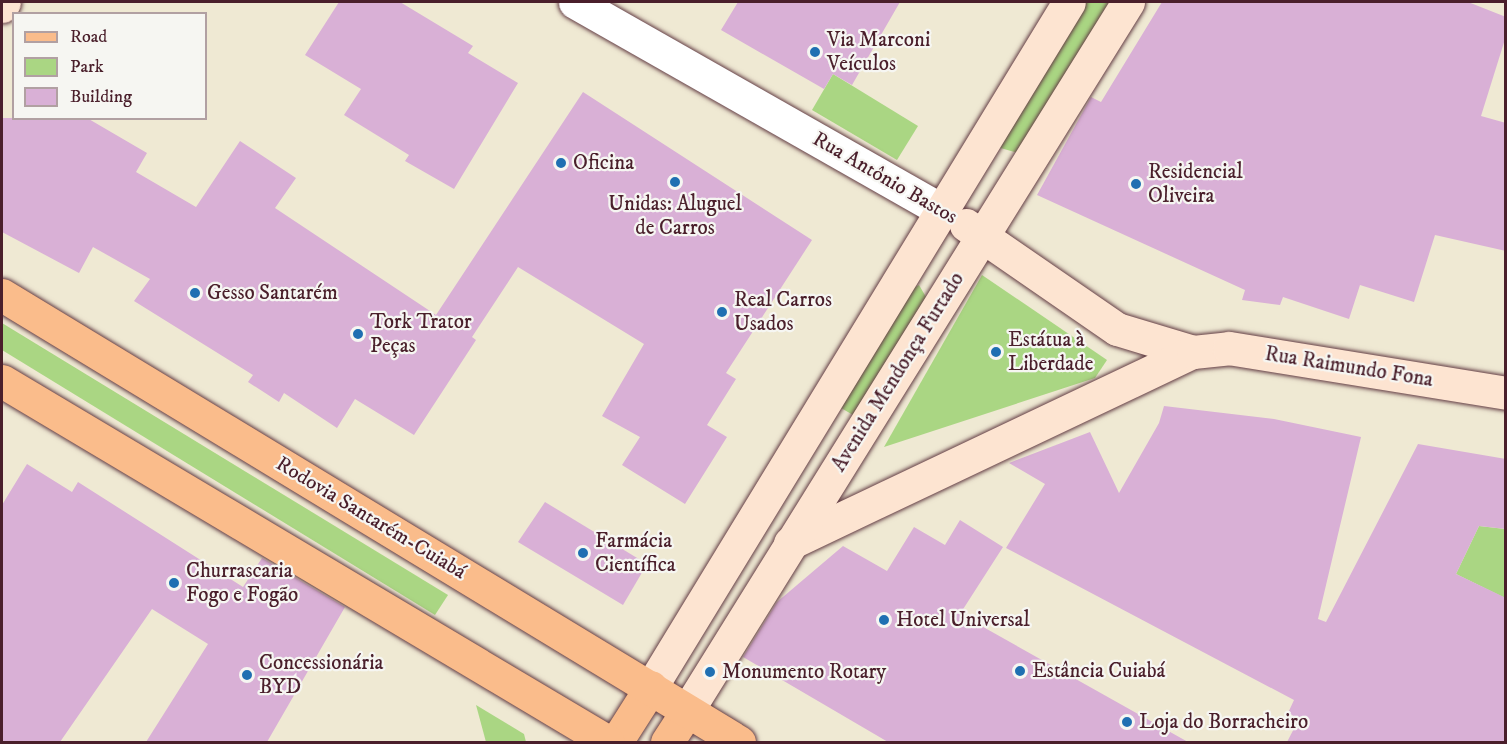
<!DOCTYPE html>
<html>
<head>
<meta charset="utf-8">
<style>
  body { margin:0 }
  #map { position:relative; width:1507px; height:744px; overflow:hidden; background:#efe9d3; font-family:"IM FELL DW Pica",serif }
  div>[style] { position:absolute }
  .green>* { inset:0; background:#aad683 }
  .building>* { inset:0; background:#d9b0d6 }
  .roads { filter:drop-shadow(0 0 2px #633d44) drop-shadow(0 0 2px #633d44) }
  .street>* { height:33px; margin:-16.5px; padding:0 16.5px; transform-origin:16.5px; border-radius:16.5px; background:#fff }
  .secondary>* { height:33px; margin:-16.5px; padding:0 16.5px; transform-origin:16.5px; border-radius:16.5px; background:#fde4d1 }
  .primary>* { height:33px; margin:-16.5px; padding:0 16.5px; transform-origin:16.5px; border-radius:16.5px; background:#fabc8b }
  .highway>* { height:33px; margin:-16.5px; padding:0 16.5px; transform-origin:16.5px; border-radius:16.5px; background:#fabc8b }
  .dots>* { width:16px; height:16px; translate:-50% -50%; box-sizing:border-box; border:3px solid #f6f6f2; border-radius:50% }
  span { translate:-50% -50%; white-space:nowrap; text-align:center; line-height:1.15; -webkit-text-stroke:4.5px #f6f6f2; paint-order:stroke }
  .poi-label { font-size:21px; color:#4a1f2b }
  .left { translate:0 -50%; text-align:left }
  .street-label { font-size:21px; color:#4a1f2b }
  .frame { position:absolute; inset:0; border:3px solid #4a1f2b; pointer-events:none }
  .legend { position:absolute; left:12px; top:12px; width:195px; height:108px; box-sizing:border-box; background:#f6f6f2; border:2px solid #b1a0a2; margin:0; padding:8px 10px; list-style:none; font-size:18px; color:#4a1f2b }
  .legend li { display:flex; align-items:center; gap:12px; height:30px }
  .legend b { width:30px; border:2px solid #b1a0a2 }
</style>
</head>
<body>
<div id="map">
  <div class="green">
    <div style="clip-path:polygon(1086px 2px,1109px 2px,1018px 153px,997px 147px)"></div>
    <div style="clip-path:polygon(833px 74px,918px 126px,897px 160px,812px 110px)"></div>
    <div style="clip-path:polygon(982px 275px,1107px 360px,1095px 378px,884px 447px)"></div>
    <div style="clip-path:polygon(919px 285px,926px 297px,853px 415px,836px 405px,905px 292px)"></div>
    <div style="clip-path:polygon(2px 323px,448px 595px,435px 615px,2px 350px)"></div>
    <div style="clip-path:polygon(1479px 526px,1505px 529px,1505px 598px,1456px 574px)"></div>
    <div style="clip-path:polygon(476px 705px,524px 734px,526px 742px,486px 742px)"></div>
  </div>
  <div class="building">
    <div style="clip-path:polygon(339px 2px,400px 2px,473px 46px,468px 53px,518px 83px,454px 189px,405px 161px,409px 155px,344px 115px,361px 89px,305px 55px)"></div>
    <div style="clip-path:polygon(738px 2px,900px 2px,852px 85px,833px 74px,824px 89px,721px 30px)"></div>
    <div style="clip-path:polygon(1162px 2px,1468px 2px,1506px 17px,1506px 36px,1481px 116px,1506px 123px,1506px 251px,1435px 235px,1414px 302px,1360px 285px,1349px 319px,1283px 297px,1280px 305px,1242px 300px,1245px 290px,1037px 195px,1091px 97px,1101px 102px)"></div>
    <div style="clip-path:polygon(583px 92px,812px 240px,726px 373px,736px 379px,707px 425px,727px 437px,685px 504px,622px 465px,640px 437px,602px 416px,644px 344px,518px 267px,472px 337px,476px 340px,414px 435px,355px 399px,337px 428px,284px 393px,279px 402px,248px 382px,253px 375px,134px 301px,150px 279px,93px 247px,79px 273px,2px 232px,2px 118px,87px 118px,147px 153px,136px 172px,196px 207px,240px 141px,296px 178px,275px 208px,436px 315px)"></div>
    <div style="clip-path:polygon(1164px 406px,1274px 419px,1361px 437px,1318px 619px,1326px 622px,1418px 444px,1506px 459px,1506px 529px,1479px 526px,1456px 574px,1506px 598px,1506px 742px,1287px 742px,1299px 719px,1288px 713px,1294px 700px,1006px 548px,1045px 484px,1009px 463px,1090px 432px,1119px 493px,1159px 423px)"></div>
    <div style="clip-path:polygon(27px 464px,72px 492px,78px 482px,243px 587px,262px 558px,345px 607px,267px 742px,146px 742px,208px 644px,152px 609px,60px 742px,2px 742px,2px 505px)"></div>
    <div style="clip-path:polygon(545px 502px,647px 564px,623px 605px,518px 542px)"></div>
    <div style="clip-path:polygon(960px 520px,1003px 547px,960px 614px,1188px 742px,888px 742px,743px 657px,777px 602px,843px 546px,887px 571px,914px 527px,945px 545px)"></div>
  </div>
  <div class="roads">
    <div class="street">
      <div style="left:575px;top:2px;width:423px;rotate:29.6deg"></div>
    </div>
    <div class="secondary">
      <div style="left:2px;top:6px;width:4px;rotate:-63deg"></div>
      <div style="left:966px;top:225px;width:183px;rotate:34.6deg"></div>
      <div style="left:1117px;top:329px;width:79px;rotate:16.8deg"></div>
      <div style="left:790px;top:543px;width:446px;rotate:-25.4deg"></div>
      <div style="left:1193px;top:352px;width:36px;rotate:-6deg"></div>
      <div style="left:1229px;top:348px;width:281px;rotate:9.2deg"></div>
      <div style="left:651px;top:687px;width:802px;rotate:-58.61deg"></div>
      <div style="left:687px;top:711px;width:835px;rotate:-58.12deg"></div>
    </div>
    <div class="primary">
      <div style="left:616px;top:742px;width:65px;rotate:-57.5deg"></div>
      <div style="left:667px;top:742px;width:37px;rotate:-57deg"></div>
    </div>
    <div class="highway">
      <div style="left:2px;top:295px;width:862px;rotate:31.24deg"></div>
      <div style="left:2px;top:381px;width:705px;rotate:30.78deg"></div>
    </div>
  </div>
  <div class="dots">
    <div style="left:815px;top:52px;background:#1f6fb2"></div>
    <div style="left:561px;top:163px;background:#1f6fb2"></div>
    <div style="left:675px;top:182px;background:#1f6fb2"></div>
    <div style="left:1136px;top:184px;background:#1f6fb2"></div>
    <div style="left:195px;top:293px;background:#1f6fb2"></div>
    <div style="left:722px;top:312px;background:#1f6fb2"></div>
    <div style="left:358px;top:334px;background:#1f6fb2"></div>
    <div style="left:996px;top:352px;background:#1f6fb2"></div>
    <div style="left:583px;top:553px;background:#1f6fb2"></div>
    <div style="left:174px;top:583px;background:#1f6fb2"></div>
    <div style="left:884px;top:620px;background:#1f6fb2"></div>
    <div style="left:1020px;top:671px;background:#1f6fb2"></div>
    <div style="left:710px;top:672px;background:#1f6fb2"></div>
    <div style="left:247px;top:675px;background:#1f6fb2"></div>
    <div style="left:1127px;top:722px;background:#1f6fb2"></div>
  </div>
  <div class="poi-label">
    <span class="left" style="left:827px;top:52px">Via Marconi<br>Veículos</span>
    <span class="left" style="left:573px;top:163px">Oficina</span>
    <span class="left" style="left:1148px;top:184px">Residencial<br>Oliveira</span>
    <span style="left:675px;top:216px">Unidas: Aluguel<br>de Carros</span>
    <span class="left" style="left:207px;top:293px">Gesso Santarém</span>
    <span class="left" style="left:734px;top:312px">Real Carros<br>Usados</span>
    <span class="left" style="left:370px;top:334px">Tork Trator<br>Peças</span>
    <span class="left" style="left:1008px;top:352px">Estátua à<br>Liberdade</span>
    <span class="left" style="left:595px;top:553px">Farmácia<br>Científica</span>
    <span class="left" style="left:186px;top:583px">Churrascaria<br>Fogo e Fogão</span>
    <span class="left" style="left:896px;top:620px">Hotel Universal</span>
    <span class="left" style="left:259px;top:675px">Concessionária<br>BYD</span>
    <span class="left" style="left:1032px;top:671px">Estância Cuiabá</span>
    <span class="left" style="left:722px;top:672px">Monumento Rotary</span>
    <span class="left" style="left:1139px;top:722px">Loja do Borracheiro</span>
  </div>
  <div class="street-label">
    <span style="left:885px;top:178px;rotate:30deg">Rua Antônio Bastos</span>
    <span style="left:1349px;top:367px;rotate:9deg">Rua Raimundo Fona</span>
    <span style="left:898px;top:372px;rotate:-58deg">Avenida Mendonça Furtado</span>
    <span style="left:371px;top:518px;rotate:31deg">Rodovia Santarém-Cuiabá</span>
  </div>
  <div class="frame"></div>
  <ul class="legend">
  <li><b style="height:8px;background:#fabc8b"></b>Road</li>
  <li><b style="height:16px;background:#aad683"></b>Park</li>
  <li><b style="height:16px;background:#d9b0d6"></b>Building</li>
  </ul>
</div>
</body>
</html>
